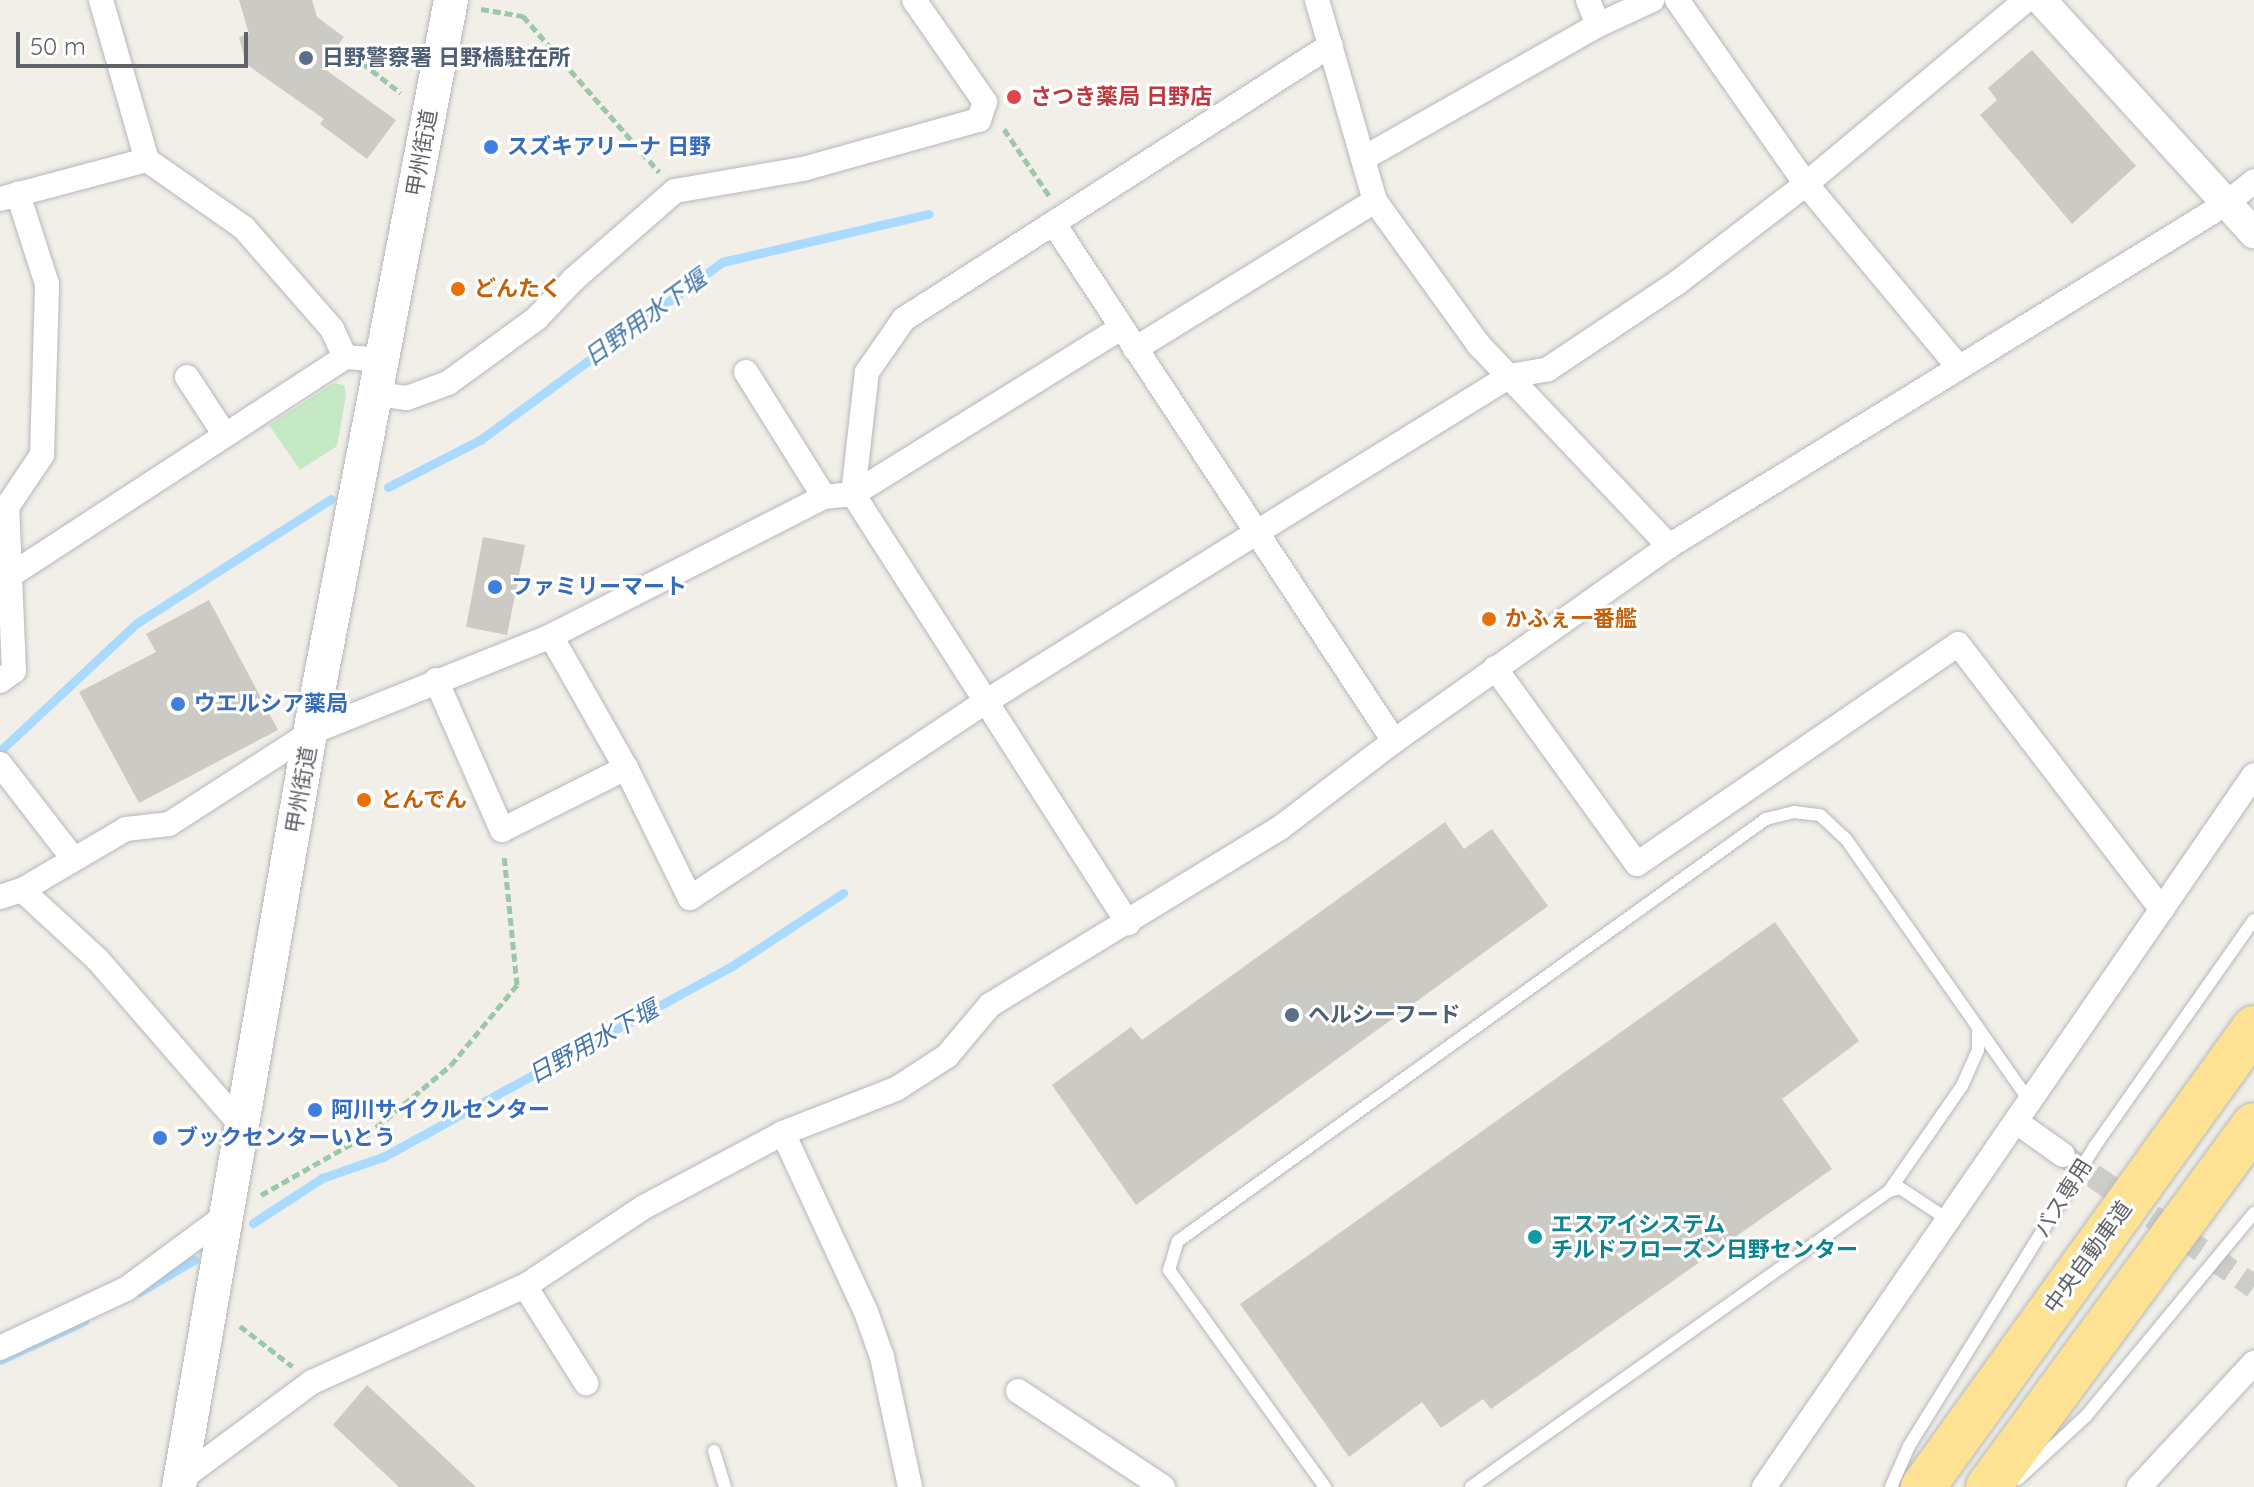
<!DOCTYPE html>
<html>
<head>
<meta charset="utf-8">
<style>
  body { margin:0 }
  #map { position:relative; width:2254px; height:1487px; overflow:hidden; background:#f1efe8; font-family:Quicksand,"Noto Sans JP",sans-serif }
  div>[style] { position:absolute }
  .green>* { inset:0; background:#c5e8c5 }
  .stream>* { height:9px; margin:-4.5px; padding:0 4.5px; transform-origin:4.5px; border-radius:4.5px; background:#aadaff }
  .building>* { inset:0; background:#cccac5 }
  .minor-tunnel>* { height:24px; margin-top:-12px; transform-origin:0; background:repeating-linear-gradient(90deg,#ccccc8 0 24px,transparent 0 36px) }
  .path>* { height:5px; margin-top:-2.5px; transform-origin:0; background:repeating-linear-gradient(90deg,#9cc7a9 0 8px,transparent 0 12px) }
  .roads { filter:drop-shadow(0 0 2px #b5b8bc) drop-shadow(0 0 2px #b5b8bc) }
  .service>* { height:12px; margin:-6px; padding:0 6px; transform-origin:6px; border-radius:6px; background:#fff }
  .minor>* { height:24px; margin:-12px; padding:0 12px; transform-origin:12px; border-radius:12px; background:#fff }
  .tertiary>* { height:30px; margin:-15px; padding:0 15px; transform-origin:15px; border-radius:15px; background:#fff }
  .secondary>* { height:34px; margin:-17px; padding:0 17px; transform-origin:17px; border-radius:17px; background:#fff }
  .motorway>* { height:44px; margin:-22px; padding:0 22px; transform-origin:22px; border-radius:22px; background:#fde293 }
  .dots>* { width:22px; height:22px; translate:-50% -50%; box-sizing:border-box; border:4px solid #fff; border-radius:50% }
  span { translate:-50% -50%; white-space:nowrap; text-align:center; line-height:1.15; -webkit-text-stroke:6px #fff; paint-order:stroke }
  .service-label { font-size:22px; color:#4e5e75; font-weight:700 }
  .left { translate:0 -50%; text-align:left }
  .health-label { font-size:22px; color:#be3a42; font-weight:700 }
  .shop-label { font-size:22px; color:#366cbe; font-weight:700 }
  .street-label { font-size:22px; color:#5f6368 }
  .food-label { font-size:22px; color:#c56008; font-weight:700 }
  .culture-label { font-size:22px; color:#0d838f; font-weight:700 }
  .water-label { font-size:24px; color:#4174aa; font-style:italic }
  .scale { position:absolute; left:16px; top:32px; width:232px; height:36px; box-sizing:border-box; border:4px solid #5f6368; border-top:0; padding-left:10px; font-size:24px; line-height:28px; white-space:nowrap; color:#5f6368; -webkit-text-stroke:6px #fff; paint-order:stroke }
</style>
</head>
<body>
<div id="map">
  <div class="green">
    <div style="clip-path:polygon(334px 383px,344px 385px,346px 395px,337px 446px,300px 470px,269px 425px)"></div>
  </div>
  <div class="stream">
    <div style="left:388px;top:487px;width:103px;rotate:-27.1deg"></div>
    <div style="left:480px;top:440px;width:300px;rotate:-36.3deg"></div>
    <div style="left:722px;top:262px;width:212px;rotate:-13.1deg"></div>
    <div style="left:0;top:751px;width:187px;rotate:-43.1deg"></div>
    <div style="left:137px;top:623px;width:230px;rotate:-32.6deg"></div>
    <div style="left:253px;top:1223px;width:82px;rotate:-33.1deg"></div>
    <div style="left:322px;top:1178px;width:65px;rotate:-19deg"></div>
    <div style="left:383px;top:1157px;width:398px;rotate:-28.7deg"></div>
    <div style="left:732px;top:966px;width:133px;rotate:-33.3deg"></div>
    <div style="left:139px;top:1292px;width:64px;rotate:-30.2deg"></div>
    <div style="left:0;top:1360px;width:93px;rotate:-24.9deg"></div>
  </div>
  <div class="building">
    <div style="clip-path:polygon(239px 0,312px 0,317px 17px,344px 37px,327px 59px,331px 62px,326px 70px,396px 120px,367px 159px,320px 124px,324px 119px,246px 64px,239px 37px,249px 34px)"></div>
    <div style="clip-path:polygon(2032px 50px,2136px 166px,2072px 224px,1980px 115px,1997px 100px,1988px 88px)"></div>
    <div style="clip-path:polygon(483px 537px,525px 545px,507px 635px,466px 627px)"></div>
    <div style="clip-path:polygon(209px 600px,278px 730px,139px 803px,79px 692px,156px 652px,146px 634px)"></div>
    <div style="clip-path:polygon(1445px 822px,1464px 849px,1492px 829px,1548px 906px,1136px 1205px,1052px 1085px,1131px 1027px,1142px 1040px)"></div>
    <div style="clip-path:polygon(1775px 922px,1859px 1041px,1782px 1099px,1832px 1169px,1491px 1409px,1483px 1399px,1441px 1428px,1422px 1402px,1349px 1457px,1240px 1304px)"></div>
    <div style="clip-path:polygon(367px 1385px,476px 1487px,399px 1487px,333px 1425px)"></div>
  </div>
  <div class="minor-tunnel">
    <div style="left:2063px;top:1155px;width:232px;rotate:34.6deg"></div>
  </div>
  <div class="path">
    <div style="left:481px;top:9px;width:43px;rotate:9.5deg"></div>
    <div style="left:523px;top:16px;width:207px;rotate:48.9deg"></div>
    <div style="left:343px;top:48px;width:73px;rotate:37.8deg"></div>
    <div style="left:1004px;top:129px;width:82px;rotate:55.9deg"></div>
    <div style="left:261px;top:1195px;width:122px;rotate:-29.5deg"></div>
    <div style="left:367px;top:1135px;width:109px;rotate:-39.8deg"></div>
    <div style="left:451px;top:1065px;width:104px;rotate:-50.5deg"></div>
    <div style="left:517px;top:985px;width:132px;rotate:-95.7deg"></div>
    <div style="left:240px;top:1326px;width:66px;rotate:37.6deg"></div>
  </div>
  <div class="roads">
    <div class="service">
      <div style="left:1889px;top:1191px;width:128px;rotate:-55.2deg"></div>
      <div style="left:1962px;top:1086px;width:39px;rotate:-66deg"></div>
      <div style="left:1978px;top:1050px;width:20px;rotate:-90deg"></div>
      <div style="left:714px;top:1451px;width:38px;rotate:73deg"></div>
      <div style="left:2018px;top:1479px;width:93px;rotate:-42.8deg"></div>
      <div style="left:2086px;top:1416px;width:264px;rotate:-50.4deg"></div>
      <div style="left:1325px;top:1487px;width:267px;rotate:-125.7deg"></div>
      <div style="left:1169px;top:1270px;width:30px;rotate:-73deg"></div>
      <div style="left:1178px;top:1241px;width:724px;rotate:-35.67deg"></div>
      <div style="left:1766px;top:819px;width:29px;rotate:-14deg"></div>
      <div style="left:1794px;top:812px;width:26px;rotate:7deg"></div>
      <div style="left:1820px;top:815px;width:35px;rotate:43deg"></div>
      <div style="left:1846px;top:839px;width:322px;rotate:55deg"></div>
      <div style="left:1471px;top:1487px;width:512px;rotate:-35.3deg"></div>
      <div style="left:1889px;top:1191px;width:11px;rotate:-15deg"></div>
      <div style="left:1900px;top:1188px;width:60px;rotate:33.4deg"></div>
      <div style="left:1891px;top:1487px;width:45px;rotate:-66.3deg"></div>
      <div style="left:1909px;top:1446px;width:353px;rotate:-58.2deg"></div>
      <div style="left:2095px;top:1146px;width:276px;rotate:-54.9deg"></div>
    </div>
    <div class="minor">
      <div style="left:101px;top:0;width:166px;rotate:74deg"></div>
      <div style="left:147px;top:160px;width:118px;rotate:35deg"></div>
      <div style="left:244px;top:228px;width:134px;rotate:48.9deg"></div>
      <div style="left:332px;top:329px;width:31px;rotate:65deg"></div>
      <div style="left:345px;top:357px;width:40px;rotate:4.3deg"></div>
      <div style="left:1317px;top:0;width:209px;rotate:73.9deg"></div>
      <div style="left:1375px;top:201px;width:178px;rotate:54.2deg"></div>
      <div style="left:1479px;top:345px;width:277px;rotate:46.6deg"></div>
      <div style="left:1677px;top:0;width:225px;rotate:55deg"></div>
      <div style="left:1806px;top:184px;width:236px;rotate:50.2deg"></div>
      <div style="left:1598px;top:25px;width:60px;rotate:-24.8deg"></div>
      <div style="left:1364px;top:158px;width:269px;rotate:-29.6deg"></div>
      <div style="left:1598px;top:25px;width:27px;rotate:-112deg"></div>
      <div style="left:0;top:199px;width:152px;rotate:-14.9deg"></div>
      <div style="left:1054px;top:224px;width:619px;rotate:56.67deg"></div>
      <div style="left:1121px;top:328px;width:315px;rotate:148.2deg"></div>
      <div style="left:853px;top:494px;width:510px;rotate:57.34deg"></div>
      <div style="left:1135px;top:349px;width:282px;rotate:-31.7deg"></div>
      <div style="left:746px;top:372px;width:147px;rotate:58deg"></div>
      <div style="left:187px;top:377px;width:69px;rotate:56.8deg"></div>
      <div style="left:378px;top:394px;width:29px;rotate:8deg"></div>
      <div style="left:407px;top:398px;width:44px;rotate:-20.1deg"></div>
      <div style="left:448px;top:383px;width:110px;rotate:-36.1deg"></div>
      <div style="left:537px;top:318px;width:54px;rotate:-46.5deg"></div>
      <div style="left:574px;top:279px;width:134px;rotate:-41.1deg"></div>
      <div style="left:675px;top:191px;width:130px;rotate:-9.8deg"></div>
      <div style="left:803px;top:169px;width:183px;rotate:-15.6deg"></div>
      <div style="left:979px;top:120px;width:19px;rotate:-72deg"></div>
      <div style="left:985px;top:102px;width:124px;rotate:-124.8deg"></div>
      <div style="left:14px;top:573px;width:395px;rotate:-33.1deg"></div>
      <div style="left:551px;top:636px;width:152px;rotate:60.4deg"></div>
      <div style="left:626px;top:768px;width:145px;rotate:63.8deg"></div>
      <div style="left:690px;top:898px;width:356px;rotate:-33.6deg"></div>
      <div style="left:987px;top:701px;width:315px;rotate:-32deg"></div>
      <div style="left:1254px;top:534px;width:301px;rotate:-31.7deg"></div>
      <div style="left:1510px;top:376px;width:39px;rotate:-10deg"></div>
      <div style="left:1548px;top:369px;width:155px;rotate:-33.7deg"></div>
      <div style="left:1677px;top:283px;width:163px;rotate:-37.5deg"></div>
      <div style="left:1806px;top:184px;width:287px;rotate:-39.9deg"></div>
      <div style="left:1495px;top:668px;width:242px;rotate:54.1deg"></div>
      <div style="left:1637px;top:864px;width:389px;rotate:-34.4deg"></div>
      <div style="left:1958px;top:644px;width:335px;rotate:52.5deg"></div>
      <div style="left:436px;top:680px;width:164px;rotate:66.3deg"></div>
      <div style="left:502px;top:830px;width:139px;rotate:-26.6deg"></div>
      <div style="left:0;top:681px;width:17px;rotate:-36deg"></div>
      <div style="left:14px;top:671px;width:164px;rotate:-92.4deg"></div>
      <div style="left:7px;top:507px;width:63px;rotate:-56.1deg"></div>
      <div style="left:42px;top:455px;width:171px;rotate:-88.3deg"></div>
      <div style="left:47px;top:284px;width:95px;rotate:-107.9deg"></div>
      <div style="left:0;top:764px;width:118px;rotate:52.3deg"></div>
      <div style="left:22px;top:890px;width:103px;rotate:42.6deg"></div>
      <div style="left:98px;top:960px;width:220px;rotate:49.1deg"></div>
      <div style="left:0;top:897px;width:23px;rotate:-18deg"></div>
      <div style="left:22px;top:890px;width:121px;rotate:-30.4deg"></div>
      <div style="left:126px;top:829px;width:43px;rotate:-6.6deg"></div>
      <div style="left:169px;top:824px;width:168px;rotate:-32.8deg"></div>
      <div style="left:310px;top:733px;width:260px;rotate:-21.9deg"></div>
      <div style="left:551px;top:636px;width:306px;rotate:-27deg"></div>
      <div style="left:824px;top:497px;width:29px;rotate:-6deg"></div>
      <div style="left:853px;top:494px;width:123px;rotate:-83.5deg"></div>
      <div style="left:867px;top:372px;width:65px;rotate:-55.1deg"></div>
      <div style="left:904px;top:319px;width:507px;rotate:-32.69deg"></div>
      <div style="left:2018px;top:1123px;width:55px;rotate:35.4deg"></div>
      <div style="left:783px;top:1133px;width:197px;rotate:65.1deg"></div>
      <div style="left:866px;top:1312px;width:48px;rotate:70.4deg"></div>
      <div style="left:882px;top:1357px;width:133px;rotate:77.8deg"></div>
      <div style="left:525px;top:1286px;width:115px;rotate:57.8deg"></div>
      <div style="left:0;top:1348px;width:139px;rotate:-25.1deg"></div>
      <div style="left:126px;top:1289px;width:128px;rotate:-36.4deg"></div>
      <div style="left:1018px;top:1391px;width:174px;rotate:33.5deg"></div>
      <div style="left:181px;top:1479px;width:163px;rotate:-36.5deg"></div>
      <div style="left:312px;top:1382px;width:234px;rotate:-24.3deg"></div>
      <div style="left:525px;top:1286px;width:143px;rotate:-33.6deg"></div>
      <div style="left:644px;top:1207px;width:157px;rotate:-28deg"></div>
      <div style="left:783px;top:1133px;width:121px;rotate:-21.3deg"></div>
      <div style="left:896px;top:1089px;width:61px;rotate:-32.9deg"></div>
      <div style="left:947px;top:1056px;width:67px;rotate:-49.9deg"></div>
      <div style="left:990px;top:1005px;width:340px;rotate:-31.4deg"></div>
      <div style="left:1280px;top:828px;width:143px;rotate:-37.3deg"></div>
      <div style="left:1394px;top:741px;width:337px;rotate:-35.3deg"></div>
      <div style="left:1669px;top:546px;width:655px;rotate:-31.58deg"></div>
      <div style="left:2227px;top:203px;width:35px;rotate:-39deg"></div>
      <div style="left:1764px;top:1487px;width:864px;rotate:-55.46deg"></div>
      <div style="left:2139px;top:1487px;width:169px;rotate:-47.2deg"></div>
    </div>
    <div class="tertiary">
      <div style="left:2041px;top:0;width:316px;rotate:47.6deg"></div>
    </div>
    <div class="secondary">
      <div style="left:179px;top:1487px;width:765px;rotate:-80.14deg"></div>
      <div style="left:310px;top:733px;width:746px;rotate:-79.11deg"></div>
    </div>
    <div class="motorway">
      <div style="left:1923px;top:1487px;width:566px;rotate:-54.2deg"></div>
      <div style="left:1988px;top:1487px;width:449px;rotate:-53.7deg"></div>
    </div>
  </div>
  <div class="dots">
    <div style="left:306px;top:58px;background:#5c6f8a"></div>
    <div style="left:1014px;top:97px;background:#e0444e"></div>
    <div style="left:491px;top:147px;background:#3f7fe0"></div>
    <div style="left:458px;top:289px;background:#e8710a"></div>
    <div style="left:495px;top:587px;background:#3f7fe0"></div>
    <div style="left:1489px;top:619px;background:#e8710a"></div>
    <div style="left:178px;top:704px;background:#3f7fe0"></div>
    <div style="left:364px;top:800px;background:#e8710a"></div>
    <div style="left:1292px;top:1015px;background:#5c6f8a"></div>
    <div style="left:315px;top:1110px;background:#3f7fe0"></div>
    <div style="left:160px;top:1138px;background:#3f7fe0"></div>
    <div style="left:1535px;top:1237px;background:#0f9aa8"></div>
  </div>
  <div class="service-label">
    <span class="left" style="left:322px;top:58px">日野警察署 日野橋駐在所</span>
    <span class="left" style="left:1308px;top:1015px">ヘルシーフード</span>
  </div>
  <div class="health-label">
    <span class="left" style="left:1030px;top:97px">さつき薬局 日野店</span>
  </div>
  <div class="shop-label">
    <span class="left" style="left:507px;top:147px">スズキアリーナ 日野</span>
    <span class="left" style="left:511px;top:587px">ファミリーマート</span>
    <span class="left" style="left:194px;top:704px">ウエルシア薬局</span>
    <span class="left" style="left:331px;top:1110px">阿川サイクルセンター</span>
    <span class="left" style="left:176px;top:1138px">ブックセンターいとう</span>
  </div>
  <div class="street-label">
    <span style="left:422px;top:153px;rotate:-80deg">甲州街道</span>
    <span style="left:301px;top:790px;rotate:-80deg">甲州街道</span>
    <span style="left:2063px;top:1198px;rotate:-58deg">バス専用</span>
    <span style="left:2088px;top:1257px;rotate:-54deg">中央自動車道</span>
  </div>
  <div class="food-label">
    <span class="left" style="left:474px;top:289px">どんたく</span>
    <span class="left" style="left:1505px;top:619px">かふぇ一番艦</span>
    <span class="left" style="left:380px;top:800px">とんでん</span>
  </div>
  <div class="culture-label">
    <span class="left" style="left:1551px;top:1237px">エスアイシステム<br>チルドフローズン日野センター</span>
  </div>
  <div class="water-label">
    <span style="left:645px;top:318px;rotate:-36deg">日野用水下堰</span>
    <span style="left:593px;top:1042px;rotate:-29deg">日野用水下堰</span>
  </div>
  <div class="scale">50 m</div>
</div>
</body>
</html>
